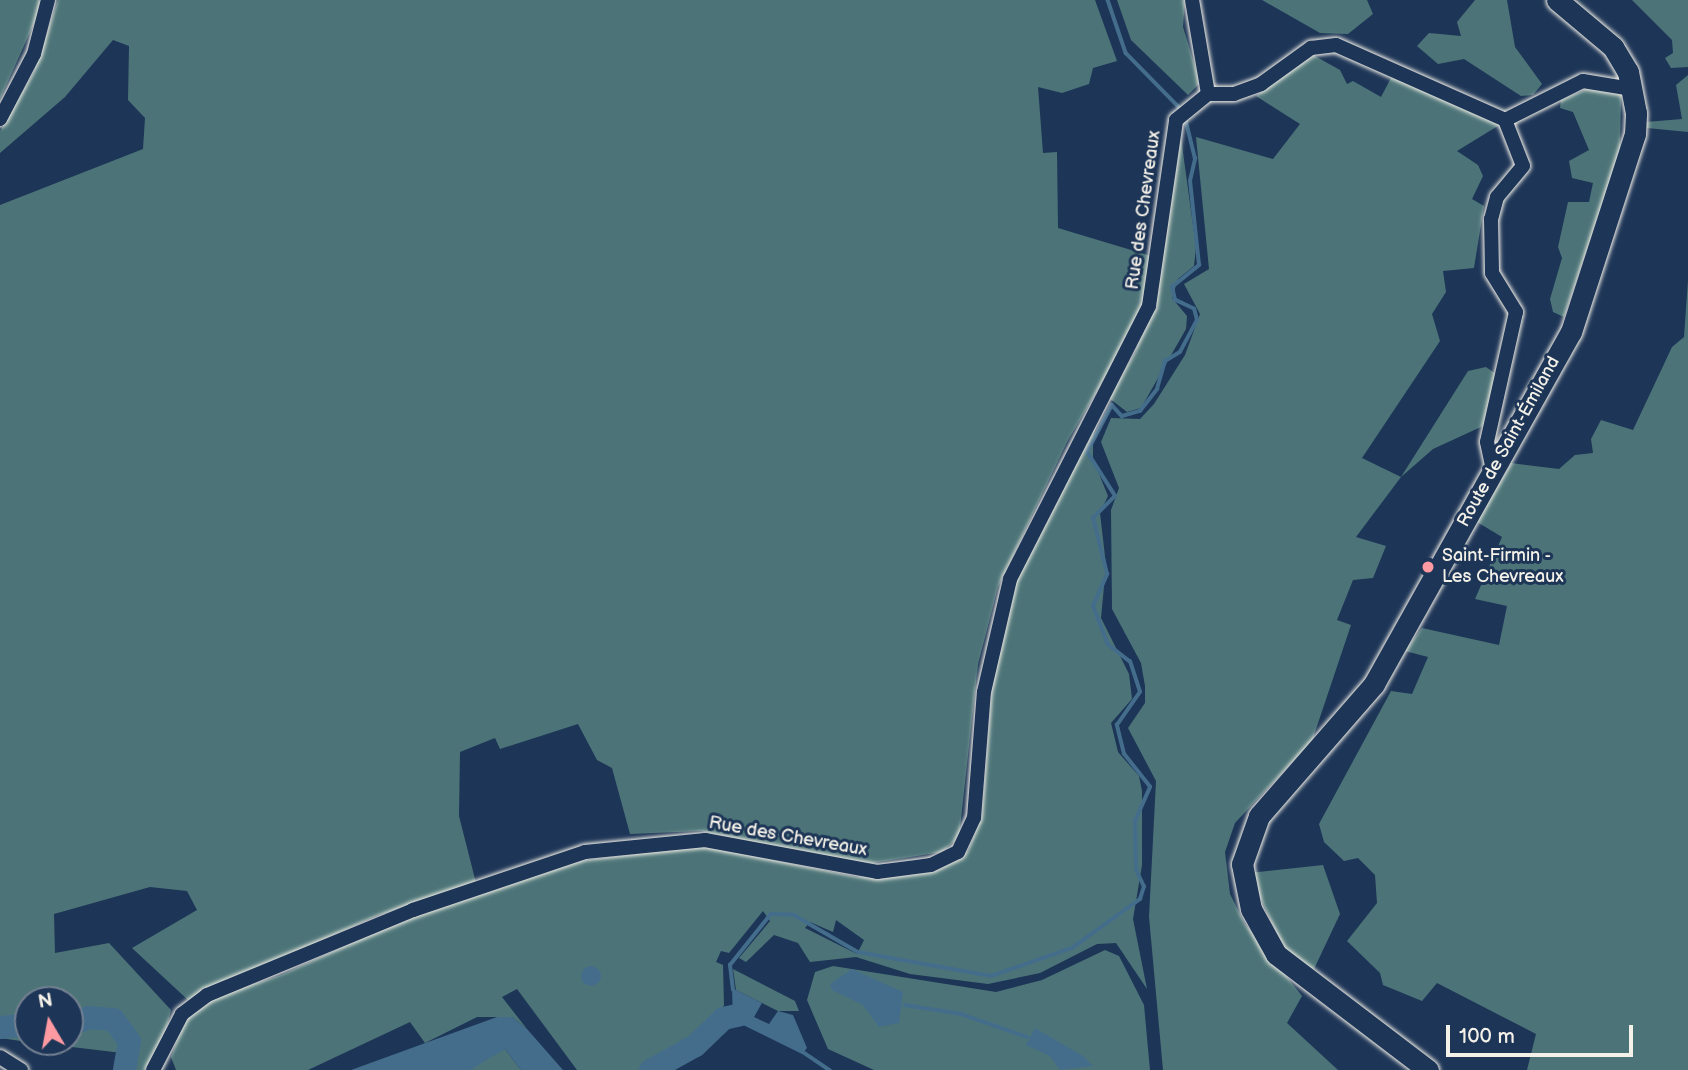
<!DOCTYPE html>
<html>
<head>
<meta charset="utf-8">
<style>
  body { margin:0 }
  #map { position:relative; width:1688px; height:1070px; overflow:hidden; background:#1d3557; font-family:"Balsamiq Sans",sans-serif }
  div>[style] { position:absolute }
  .green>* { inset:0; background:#4c7478 }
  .water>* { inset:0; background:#446d8c }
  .round { border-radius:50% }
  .stream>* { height:3.5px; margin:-1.75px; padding:0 1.75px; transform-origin:1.75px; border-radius:1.75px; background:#446d8c }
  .river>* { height:23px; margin:-11.5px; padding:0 11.5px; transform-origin:11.5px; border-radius:11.5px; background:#446d8c }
  .roads { filter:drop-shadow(0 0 2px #f4f1e8) drop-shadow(0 0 2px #f4f1e8) }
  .minor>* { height:14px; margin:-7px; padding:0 7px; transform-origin:7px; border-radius:7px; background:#1d3557 }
  .secondary>* { height:21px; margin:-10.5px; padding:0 10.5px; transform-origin:10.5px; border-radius:10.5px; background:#1d3557 }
  .dots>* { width:19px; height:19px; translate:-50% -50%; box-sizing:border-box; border:4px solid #1d3557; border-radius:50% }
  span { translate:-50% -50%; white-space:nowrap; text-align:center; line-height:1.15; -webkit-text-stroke:6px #1d3557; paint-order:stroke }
  .street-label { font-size:18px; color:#f4f1e8 }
  .poi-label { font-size:18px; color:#f4f1e8 }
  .left { translate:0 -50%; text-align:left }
  .north { position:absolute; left:14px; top:986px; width:70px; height:70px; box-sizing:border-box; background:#1d3557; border:2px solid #738091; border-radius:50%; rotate:350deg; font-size:19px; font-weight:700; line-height:28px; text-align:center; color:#f4f1e8 }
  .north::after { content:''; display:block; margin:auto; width:24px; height:32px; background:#ff9aa2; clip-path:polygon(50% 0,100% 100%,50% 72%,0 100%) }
  .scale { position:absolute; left:1446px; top:1025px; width:187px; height:32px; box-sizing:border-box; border:4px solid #f4f1e8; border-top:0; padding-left:9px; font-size:21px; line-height:24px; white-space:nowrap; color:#f4f1e8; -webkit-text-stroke:5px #1d3557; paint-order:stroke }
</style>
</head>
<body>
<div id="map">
  <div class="green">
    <div style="clip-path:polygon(0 0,39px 0,41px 8px,0 99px)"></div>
    <div style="clip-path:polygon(58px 0,1095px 0,1117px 61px,1093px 68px,1089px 84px,1062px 93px,1038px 87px,1043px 153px,1057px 152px,1058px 228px,1151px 256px,1142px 314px,1067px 442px,998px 587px,978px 664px,959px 837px,942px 852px,873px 863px,830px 861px,701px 831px,630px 834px,612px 768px,597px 760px,578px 724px,500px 749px,495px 738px,460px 752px,459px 816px,476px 883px,376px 916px,188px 1000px,132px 948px,197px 910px,187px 891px,150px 887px,54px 914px,55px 953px,109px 943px,171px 1010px,160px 1057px,144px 1070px,125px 1070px,122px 1053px,30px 1042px,70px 1042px,70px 1000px,28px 1000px,28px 1042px,0 1038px,0 205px,143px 149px,145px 118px,128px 100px,129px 46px,113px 40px,65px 97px,0 153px,0 131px,34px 72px)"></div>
    <div style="clip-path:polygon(1117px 0,1185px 0,1183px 27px,1200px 83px,1188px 95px,1131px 40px)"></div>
    <div style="clip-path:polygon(1262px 0,1367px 0,1373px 14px,1348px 34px,1320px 33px)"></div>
    <div style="clip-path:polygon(1475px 0,1507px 0,1515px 47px,1542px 84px,1533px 95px,1521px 96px,1464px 59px,1438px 64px,1417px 46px,1429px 33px,1461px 36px,1457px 22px)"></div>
    <div style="clip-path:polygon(1632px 0,1688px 0,1688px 67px,1671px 68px,1665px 58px,1673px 53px,1672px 40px)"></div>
    <div style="clip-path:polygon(1313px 55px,1340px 70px,1347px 84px,1353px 81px,1381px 97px,1392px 76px,1501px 124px,1457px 151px,1478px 165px,1483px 176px,1472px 199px,1484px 206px,1474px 268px,1443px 271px,1446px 292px,1432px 314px,1440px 341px,1362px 458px,1401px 477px,1468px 371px,1486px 367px,1496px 374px,1483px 426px,1433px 449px,1401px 477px,1356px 537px,1386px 546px,1373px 578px,1353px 580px,1337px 620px,1351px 625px,1312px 741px,1235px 823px,1225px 852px,1230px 894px,1245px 924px,1302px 996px,1287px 1023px,1338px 1070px,1163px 1070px,1149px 917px,1156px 781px,1128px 728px,1145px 703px,1145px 686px,1141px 663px,1112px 609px,1111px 510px,1119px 488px,1101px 442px,1111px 418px,1140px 419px,1154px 404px,1185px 355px,1200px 314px,1184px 284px,1209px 269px,1196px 137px,1273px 159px,1300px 124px,1256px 96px)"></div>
    <div style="clip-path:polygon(1688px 75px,1688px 132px,1647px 128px,1646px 122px,1682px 119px,1676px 85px)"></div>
    <div style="clip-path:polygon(1590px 88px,1621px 93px,1620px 152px,1564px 317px,1553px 312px,1550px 299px,1562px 258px,1558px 247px,1568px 202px,1589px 202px,1593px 183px,1572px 178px,1569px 161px,1589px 150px,1573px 112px,1560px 108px,1561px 100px)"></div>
    <div style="clip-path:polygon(1181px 138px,1196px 247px,1194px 266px,1178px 279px,1172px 298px,1187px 316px,1186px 329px,1141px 408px,1127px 412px,1109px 398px,1135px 353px,1159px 285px)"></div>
    <div style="clip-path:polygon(1688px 280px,1688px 1070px,1527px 1070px,1536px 1034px,1437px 983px,1422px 1001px,1383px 985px,1380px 973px,1347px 941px,1377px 903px,1375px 875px,1358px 858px,1344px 861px,1324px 842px,1319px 824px,1391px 691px,1412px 694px,1428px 657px,1405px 651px,1422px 628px,1499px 645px,1507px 606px,1475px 599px,1502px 537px,1477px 522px,1511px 463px,1559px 469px,1575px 455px,1593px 453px,1591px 439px,1601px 420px,1633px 430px,1672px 347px,1684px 337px)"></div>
    <div style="clip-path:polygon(evenodd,1102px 409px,1093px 436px,1093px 459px,1108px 496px,1100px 513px,1106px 565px,1101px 618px,1129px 674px,1132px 699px,1111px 723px,1118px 752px,1139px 776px,1142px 791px,1142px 865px,1133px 919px,1147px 989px,1116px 943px,1097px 944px,1040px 973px,988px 984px,910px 974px,856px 957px,810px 962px,798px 943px,774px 935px,746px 962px,739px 958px,770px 921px,763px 911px,729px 953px,721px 951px,716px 962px,723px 965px,724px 1005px,709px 1036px,644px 1070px,577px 1070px,517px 989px,502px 997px,527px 1029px,512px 1017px,477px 1017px,425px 1043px,410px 1022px,308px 1070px,176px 1070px,171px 1057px,187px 1014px,209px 999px,281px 975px,412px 916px,572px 862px,702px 846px,857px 877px,933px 872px,951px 863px,968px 851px,982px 817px,994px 662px,1015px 575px,1102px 409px,836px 920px,864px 940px,857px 954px,805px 928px,810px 922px,833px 932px,836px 920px)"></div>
    <div style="clip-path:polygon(1323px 865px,1340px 914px,1314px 969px,1297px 962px,1282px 945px,1249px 873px)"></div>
    <div style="clip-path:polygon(1105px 950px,1119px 956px,1144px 1005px,1150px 1070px,874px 1070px,828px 1049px,807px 1000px,815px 972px,833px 966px,996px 992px,1042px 980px)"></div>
    <div style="clip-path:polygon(733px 969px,795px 1001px,799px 1011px,778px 1011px,736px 990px)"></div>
    <div style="clip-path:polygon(505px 1049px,521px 1070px,470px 1070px,490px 1053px)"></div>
  </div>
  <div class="water">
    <div class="round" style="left:581px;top:966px;width:20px;height:20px"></div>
    <div style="clip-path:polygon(852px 969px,903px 992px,899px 1023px,879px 1027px,863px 1005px,832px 990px,830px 984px)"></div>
    <div style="clip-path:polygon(732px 988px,762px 1003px,754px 1017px,769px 1024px,778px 1011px,793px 1015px,807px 1048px,802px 1054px,733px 1020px)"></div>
    <div style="clip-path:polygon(497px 1017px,512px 1017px,527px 1029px,563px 1070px,521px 1070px,505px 1049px,470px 1070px,351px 1070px)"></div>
    <div style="clip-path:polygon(1035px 1028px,1083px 1056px,1093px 1066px,1060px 1070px,1050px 1056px,1026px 1045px)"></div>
  </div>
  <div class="stream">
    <div style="left:1108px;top:0;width:56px;rotate:71.2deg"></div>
    <div style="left:1126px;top:53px;width:81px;rotate:45.5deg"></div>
    <div style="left:733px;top:990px;width:25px;rotate:-97deg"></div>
    <div style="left:730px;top:965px;width:65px;rotate:-51.2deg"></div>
    <div style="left:771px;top:914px;width:23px;rotate:2deg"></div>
    <div style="left:794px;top:915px;width:74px;rotate:30deg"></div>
    <div style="left:858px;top:952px;width:135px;rotate:10.2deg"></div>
    <div style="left:991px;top:976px;width:86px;rotate:-19.1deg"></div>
    <div style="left:1072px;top:948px;width:84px;rotate:-35.8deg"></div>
    <div style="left:1140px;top:899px;width:13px;rotate:-72deg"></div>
    <div style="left:1144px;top:887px;width:19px;rotate:-115deg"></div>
    <div style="left:1136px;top:870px;width:49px;rotate:-91.2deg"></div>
    <div style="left:1135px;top:821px;width:37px;rotate:-66deg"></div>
    <div style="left:1150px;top:787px;width:42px;rotate:-128.2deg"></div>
    <div style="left:1124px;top:754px;width:30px;rotate:-104deg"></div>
    <div style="left:1117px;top:725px;width:40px;rotate:-55.1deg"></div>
    <div style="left:1140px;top:692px;width:32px;rotate:-108deg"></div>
    <div style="left:1130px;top:662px;width:28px;rotate:-142deg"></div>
    <div style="left:1108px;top:645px;width:42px;rotate:-111deg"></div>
    <div style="left:1093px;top:606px;width:35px;rotate:-66deg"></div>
    <div style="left:1107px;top:574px;width:58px;rotate:-104deg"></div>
    <div style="left:1093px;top:518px;width:31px;rotate:-45deg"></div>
    <div style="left:1115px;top:496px;width:52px;rotate:-122.5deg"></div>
    <div style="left:1087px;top:452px;width:53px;rotate:-62deg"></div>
    <div style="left:1112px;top:405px;width:15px;rotate:48deg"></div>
    <div style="left:1122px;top:416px;width:19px;rotate:-16deg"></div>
    <div style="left:1140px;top:411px;width:28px;rotate:-52deg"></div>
    <div style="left:1157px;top:389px;width:29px;rotate:-74deg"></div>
    <div style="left:1165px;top:361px;width:17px;rotate:-31deg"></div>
    <div style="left:1180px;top:352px;width:36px;rotate:-62deg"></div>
    <div style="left:1197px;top:320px;width:11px;rotate:-105deg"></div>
    <div style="left:1194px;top:309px;width:21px;rotate:-155deg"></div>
    <div style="left:1175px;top:300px;width:13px;rotate:-103deg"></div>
    <div style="left:1172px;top:287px;width:35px;rotate:-39deg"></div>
    <div style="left:1199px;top:265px;width:84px;rotate:-96.1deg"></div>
    <div style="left:1190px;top:181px;width:23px;rotate:-77deg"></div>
    <div style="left:1195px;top:159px;width:42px;rotate:-103.7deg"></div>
    <div style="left:905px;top:1005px;width:57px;rotate:9.1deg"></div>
    <div style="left:961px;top:1014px;width:70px;rotate:19.2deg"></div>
    <div style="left:800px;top:1050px;width:36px;rotate:34deg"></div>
  </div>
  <div class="river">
    <div style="left:70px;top:1024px;width:20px;rotate:-20deg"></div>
    <div style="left:89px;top:1017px;width:24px;rotate:5deg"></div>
    <div style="left:113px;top:1019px;width:27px;rotate:54deg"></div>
    <div style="left:129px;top:1041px;width:29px;rotate:100deg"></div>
    <div style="left:0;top:1027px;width:28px;rotate:-6deg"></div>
    <div style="left:650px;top:1070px;width:51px;rotate:-29.1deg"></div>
    <div style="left:695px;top:1045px;width:39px;rotate:-44deg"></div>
    <div style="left:723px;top:1018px;width:17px;rotate:-13deg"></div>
  </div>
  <div class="roads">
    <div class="minor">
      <div style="left:1192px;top:0;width:95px;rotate:80.3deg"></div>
      <div style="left:1208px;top:94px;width:26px"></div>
      <div style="left:1234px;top:94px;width:29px;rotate:-20deg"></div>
      <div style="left:1261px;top:84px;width:62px;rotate:-35.8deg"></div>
      <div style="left:1311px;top:48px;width:25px;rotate:-7deg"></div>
      <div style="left:1336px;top:45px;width:185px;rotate:23.9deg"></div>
      <div style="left:1505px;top:120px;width:49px;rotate:68.6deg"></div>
      <div style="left:1523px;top:166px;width:40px;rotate:130deg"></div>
      <div style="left:1497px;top:197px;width:23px;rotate:105deg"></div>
      <div style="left:1491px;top:219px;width:54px;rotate:88.9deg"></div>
      <div style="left:1492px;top:273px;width:46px;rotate:58.4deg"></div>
      <div style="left:1516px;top:312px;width:133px;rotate:102.6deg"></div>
      <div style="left:1487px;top:442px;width:30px;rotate:78deg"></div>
      <div style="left:0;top:119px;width:73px;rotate:-62.4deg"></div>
      <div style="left:34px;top:54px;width:56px;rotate:-75.5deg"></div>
      <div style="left:1505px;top:120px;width:87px;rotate:-26.6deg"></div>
      <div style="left:1583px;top:81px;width:50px;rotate:9.3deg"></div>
      <div style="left:0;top:1057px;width:25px;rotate:32deg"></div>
      <div style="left:153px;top:1070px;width:63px;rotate:-62.6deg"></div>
      <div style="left:182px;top:1014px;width:31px;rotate:-37deg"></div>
      <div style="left:207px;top:995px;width:223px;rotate:-22.4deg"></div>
      <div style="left:413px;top:910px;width:182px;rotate:-18.6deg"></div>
      <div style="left:585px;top:852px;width:121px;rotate:-5.7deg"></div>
      <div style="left:705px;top:840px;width:175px;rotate:10.5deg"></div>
      <div style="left:877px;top:872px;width:54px;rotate:-7.4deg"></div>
      <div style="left:931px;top:865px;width:30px;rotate:-26deg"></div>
      <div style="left:958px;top:852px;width:38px;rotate:-65deg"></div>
      <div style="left:974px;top:818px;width:126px;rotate:-85.5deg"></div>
      <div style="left:984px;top:692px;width:116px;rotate:-77deg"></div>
      <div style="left:1010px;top:579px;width:306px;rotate:-63deg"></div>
      <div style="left:1149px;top:306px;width:188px;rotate:-81.7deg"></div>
      <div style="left:1176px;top:120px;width:41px;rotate:-39.1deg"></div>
    </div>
    <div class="secondary">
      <div style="left:1428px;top:1070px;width:191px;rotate:-142.7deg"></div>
      <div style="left:1276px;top:954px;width:51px;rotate:-119.1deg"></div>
      <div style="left:1251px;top:909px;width:46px;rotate:-101.3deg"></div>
      <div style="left:1242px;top:864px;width:51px;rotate:-70.5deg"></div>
      <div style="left:1259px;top:816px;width:175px;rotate:-48.9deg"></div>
      <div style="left:1374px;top:684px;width:403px;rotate:-60.8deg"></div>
      <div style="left:1571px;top:332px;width:208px;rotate:-72.1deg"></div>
      <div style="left:1635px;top:134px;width:21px;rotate:-87deg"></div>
      <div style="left:1636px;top:113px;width:42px;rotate:-101deg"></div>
      <div style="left:1628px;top:72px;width:29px;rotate:-121deg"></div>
      <div style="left:1613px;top:47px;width:73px;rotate:-140deg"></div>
    </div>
  </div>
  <div class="dots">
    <div style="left:1428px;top:567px;background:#ff9aa2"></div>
  </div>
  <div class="street-label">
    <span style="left:1144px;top:210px;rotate:-82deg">Rue des Chevreaux</span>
    <span style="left:1509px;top:442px;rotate:-61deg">Route de Saint-Émiland</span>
    <span style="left:788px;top:837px;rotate:10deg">Rue des Chevreaux</span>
  </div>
  <div class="poi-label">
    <span class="left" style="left:1442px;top:567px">Saint-Firmin -<br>Les Chevreaux</span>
  </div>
  <div class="north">N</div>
  <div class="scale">100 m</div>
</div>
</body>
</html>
